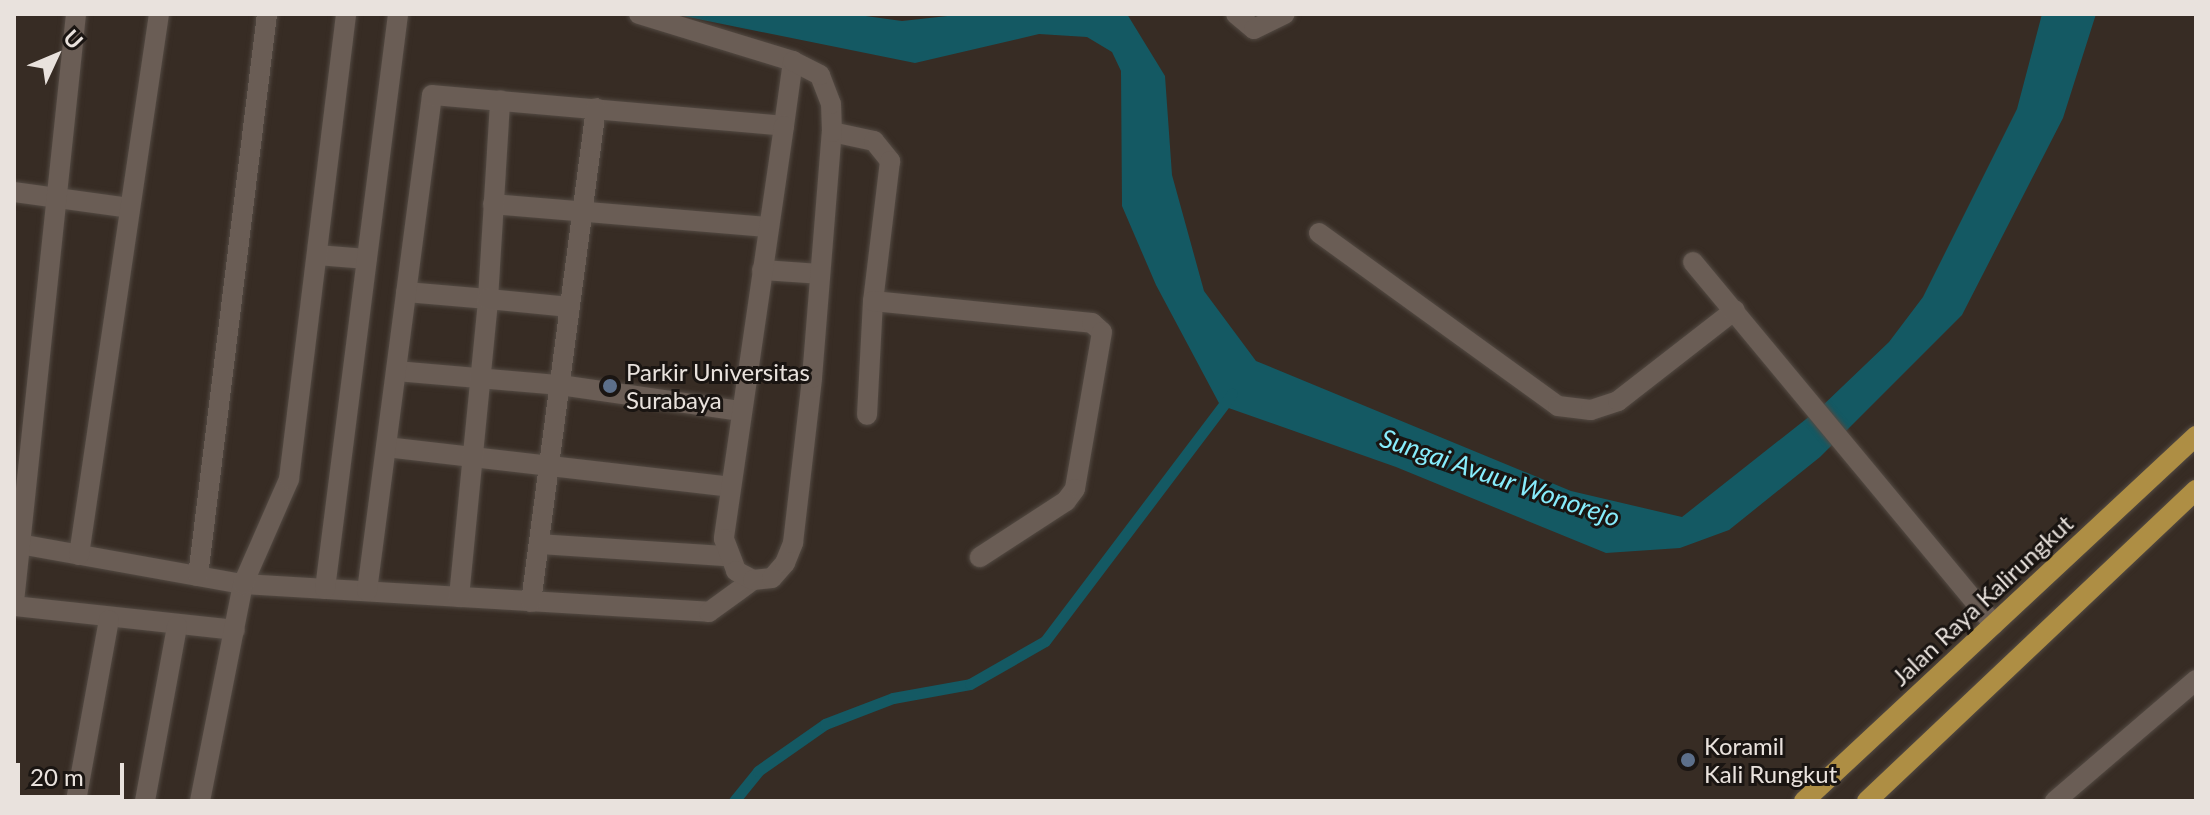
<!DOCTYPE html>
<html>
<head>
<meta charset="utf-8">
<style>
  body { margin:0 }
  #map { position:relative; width:2210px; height:815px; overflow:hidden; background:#372c24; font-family:Lato,sans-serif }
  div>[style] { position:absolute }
  .water>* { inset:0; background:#145963 }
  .stream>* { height:11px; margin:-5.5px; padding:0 5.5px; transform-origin:5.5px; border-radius:5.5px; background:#145963 }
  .roads { filter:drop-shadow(0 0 2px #534a43) drop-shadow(0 0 2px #534a43) }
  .minor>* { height:20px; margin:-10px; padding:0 10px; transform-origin:10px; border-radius:10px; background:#6a5d55 }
  .major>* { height:20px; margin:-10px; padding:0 10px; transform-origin:10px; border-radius:10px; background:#ae8e44 }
  .dots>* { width:22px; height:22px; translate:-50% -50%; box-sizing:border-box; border:4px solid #1a1512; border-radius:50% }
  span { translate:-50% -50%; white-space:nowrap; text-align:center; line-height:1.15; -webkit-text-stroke:6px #1a1512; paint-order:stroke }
  .poi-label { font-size:24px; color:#e9e2dd }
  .left { translate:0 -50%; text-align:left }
  .street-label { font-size:24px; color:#e9e2dd }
  .water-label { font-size:26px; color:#87ecfc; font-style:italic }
  .frame { position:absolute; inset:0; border:16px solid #e9e2dd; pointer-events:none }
  .north { position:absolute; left:16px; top:16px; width:80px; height:80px; -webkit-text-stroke:6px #1a1512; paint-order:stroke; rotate:46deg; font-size:22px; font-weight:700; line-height:32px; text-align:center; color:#e9e2dd }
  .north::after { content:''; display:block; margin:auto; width:28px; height:36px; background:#e9e2dd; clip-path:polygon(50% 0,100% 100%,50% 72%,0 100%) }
  .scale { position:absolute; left:16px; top:763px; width:108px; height:36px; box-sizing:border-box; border:4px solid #e9e2dd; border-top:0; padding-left:10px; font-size:24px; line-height:28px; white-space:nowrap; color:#e9e2dd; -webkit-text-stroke:6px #1a1512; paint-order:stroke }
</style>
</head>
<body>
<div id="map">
  <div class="water">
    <div style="clip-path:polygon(673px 14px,851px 14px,902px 21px,966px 14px,1127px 14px,1165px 76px,1172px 175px,1204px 291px,1256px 361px,1571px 491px,1682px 517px,1820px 408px,1889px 342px,1923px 297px,2017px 109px,2042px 14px,2096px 14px,2063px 118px,1962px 315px,1820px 457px,1729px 530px,1680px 548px,1606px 553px,1396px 467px,1220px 405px,1156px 285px,1122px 206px,1121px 71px,1112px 52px,1087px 37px,1039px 34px,915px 63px)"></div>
  </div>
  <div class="stream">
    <div style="left:734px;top:801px;width:38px;rotate:-51deg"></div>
    <div style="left:758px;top:771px;width:82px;rotate:-35deg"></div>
    <div style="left:825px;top:724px;width:73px;rotate:-20.9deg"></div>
    <div style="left:893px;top:698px;width:78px;rotate:-10.3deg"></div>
    <div style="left:970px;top:684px;width:86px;rotate:-29.8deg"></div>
    <div style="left:1045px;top:641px;width:310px;rotate:-52.9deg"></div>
  </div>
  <div class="roads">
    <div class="minor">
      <div style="left:639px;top:14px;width:161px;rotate:17deg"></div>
      <div style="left:793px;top:61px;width:66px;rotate:97.9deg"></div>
      <div style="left:1236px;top:14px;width:23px;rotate:40deg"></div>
      <div style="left:1254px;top:29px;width:34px;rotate:-26deg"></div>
      <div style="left:832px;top:132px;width:43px;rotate:12.1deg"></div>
      <div style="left:874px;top:141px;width:26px;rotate:51deg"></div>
      <div style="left:890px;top:161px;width:141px;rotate:96.9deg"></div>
      <div style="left:873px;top:301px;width:114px;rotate:93deg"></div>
      <div style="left:14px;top:192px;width:117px;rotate:7.9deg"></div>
      <div style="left:493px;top:204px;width:277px;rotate:4.8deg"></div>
      <div style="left:1319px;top:233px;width:295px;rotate:35.9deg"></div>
      <div style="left:1558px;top:406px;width:33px;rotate:7deg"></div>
      <div style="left:1591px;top:410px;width:28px;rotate:-18deg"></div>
      <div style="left:1618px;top:401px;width:148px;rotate:-37.9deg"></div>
      <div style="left:317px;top:255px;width:50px;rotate:4.6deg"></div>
      <div style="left:1693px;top:262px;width:471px;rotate:50.3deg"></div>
      <div style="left:762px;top:270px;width:58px;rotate:3.9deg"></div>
      <div style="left:406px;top:292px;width:82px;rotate:4.9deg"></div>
      <div style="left:488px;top:299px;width:199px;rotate:-86.5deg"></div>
      <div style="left:873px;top:301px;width:220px;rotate:5.7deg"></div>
      <div style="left:1092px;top:323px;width:13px;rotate:42deg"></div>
      <div style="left:1102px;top:332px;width:159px;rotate:99.8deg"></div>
      <div style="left:1075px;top:489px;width:15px;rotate:127deg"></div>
      <div style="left:1066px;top:501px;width:103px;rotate:146.9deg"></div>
      <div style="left:396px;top:371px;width:165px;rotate:4.9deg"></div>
      <div style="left:560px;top:385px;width:183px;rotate:8.2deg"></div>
      <div style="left:386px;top:447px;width:346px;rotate:6.6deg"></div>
      <div style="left:14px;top:543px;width:233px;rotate:10.2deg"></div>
      <div style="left:243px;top:584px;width:467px;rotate:3.4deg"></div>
      <div style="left:709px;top:612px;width:54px;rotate:-36deg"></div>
      <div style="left:539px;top:544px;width:187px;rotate:3.7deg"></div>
      <div style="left:79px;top:555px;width:547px;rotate:-81.59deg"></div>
      <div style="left:198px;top:576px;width:566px;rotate:-83deg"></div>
      <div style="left:325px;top:589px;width:580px;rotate:-82.76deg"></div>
      <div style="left:367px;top:591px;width:500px;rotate:-82.53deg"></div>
      <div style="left:432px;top:95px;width:353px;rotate:5deg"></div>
      <div style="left:784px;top:126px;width:417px;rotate:98.3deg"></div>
      <div style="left:724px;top:539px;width:34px;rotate:69deg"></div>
      <div style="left:736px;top:571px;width:19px;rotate:28deg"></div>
      <div style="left:753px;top:580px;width:19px;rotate:-6deg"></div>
      <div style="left:772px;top:578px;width:20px;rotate:-49deg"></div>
      <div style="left:785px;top:563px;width:22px;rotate:-68deg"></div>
      <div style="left:793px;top:543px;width:166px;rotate:-83.4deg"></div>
      <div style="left:812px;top:378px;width:247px;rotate:-85.4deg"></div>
      <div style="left:832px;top:132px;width:28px;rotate:-92deg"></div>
      <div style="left:831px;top:104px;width:31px;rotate:-111deg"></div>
      <div style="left:820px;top:75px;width:30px;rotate:-153deg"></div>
      <div style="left:459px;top:597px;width:299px;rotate:-84.4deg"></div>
      <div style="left:488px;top:299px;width:82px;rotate:5.6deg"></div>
      <div style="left:14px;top:602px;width:591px;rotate:-83.98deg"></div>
      <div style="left:531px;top:602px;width:498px;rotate:-82.5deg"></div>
      <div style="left:14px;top:606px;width:222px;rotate:6.2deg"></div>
      <div style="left:76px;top:801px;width:184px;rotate:-79.7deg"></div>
      <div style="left:145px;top:801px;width:178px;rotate:-79.6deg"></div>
      <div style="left:200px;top:801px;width:221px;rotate:-78.8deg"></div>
      <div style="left:243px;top:584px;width:115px;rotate:-66.3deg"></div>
      <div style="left:289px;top:479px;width:468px;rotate:-83deg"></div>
      <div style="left:2055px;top:801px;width:186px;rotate:-40.6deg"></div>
    </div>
    <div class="major">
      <div style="left:1804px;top:801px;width:536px;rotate:-42.96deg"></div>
      <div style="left:1867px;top:801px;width:453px;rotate:-43.4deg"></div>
    </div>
  </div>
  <div class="dots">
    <div style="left:610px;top:386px;background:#5c6f8a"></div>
    <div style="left:1688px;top:760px;background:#5c6f8a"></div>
  </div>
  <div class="poi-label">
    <span class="left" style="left:626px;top:386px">Parkir Universitas<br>Surabaya</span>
    <span class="left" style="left:1704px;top:760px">Koramil<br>Kali Rungkut</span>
  </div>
  <div class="street-label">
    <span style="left:1982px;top:600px;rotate:-43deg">Jalan Raya Kalirungkut</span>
  </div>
  <div class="water-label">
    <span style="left:1500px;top:478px;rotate:19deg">Sungai Avuur Wonorejo</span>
  </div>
  <div class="frame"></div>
  <div class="north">U</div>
  <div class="scale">20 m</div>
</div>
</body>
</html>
